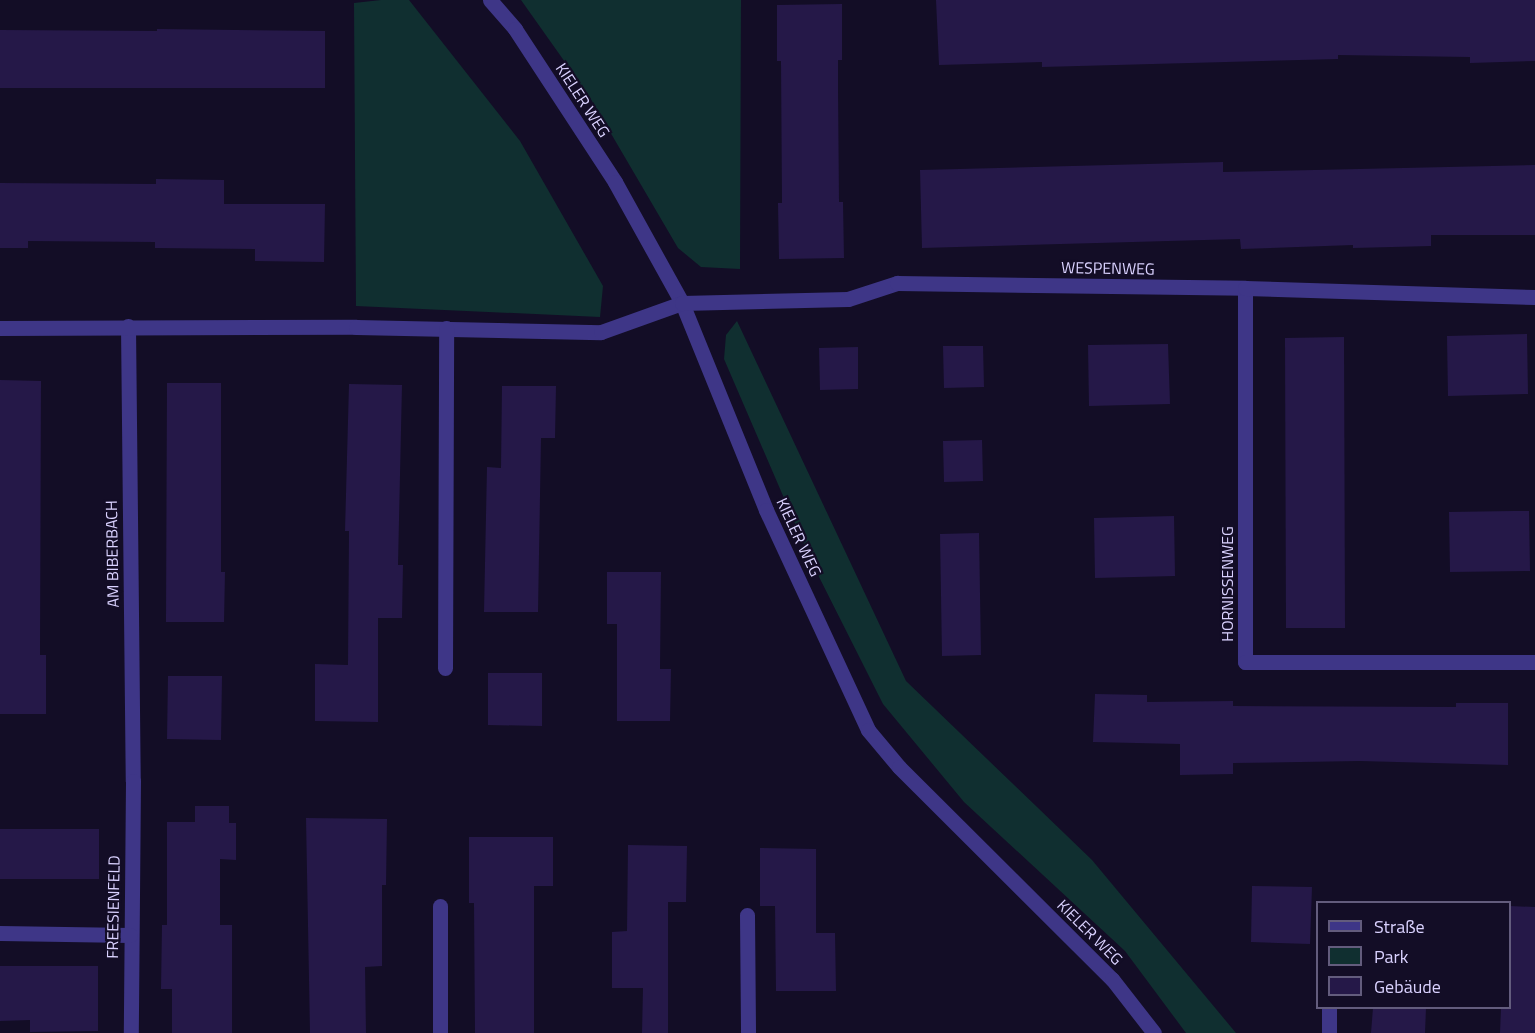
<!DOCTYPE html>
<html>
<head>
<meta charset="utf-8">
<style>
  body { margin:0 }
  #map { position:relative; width:1535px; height:1033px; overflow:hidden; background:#130d26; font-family:"Titillium Web",sans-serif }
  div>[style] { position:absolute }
  .green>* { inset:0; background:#102f30 }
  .building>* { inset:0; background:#251848 }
  .minor>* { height:15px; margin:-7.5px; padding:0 7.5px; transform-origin:7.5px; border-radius:7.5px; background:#3e3687 }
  span { translate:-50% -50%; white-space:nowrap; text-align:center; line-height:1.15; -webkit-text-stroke:4.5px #130d26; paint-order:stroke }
  .street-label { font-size:16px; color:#dad2ff }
  .legend { position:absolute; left:1316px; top:901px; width:195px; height:108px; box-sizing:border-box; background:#130d26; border:2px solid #635c7d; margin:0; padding:8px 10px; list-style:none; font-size:18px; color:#dad2ff }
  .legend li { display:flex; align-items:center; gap:12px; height:30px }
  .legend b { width:30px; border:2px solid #635c7d }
</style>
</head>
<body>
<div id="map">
  <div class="green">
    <div style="clip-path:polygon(381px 0,409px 0,520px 141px,603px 286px,600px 317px,356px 306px,354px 3px)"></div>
    <div style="clip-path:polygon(521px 0,741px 0,740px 269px,701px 267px,678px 248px,589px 96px)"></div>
    <div style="clip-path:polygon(737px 321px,906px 681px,1092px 860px,1236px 1033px,1186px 1033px,1125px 951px,964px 802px,883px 704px,812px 563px,724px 359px,726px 335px)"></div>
  </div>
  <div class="building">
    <div style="clip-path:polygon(936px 0,1535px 0,1535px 61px,1470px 63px,1470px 57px,1338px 55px,1338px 59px,1042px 67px,1042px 62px,939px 65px)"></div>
    <div style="clip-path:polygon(842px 4px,842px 60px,838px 60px,838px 88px,839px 202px,843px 202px,844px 258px,779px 259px,778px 203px,782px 203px,781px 61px,777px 61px,777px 5px)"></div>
    <div style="clip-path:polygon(157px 29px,325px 31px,325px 88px,0 88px,0 30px,157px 31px)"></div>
    <div style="clip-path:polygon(1223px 162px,1223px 172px,1535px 165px,1535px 235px,1431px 235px,1431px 246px,1353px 248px,1353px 245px,1241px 249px,1240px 239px,922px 248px,920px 170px)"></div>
    <div style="clip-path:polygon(156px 179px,224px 180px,224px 204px,325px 204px,324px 262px,255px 261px,255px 249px,155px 248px,155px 242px,28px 241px,28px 248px,0 248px,0 183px,156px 184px)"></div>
    <div style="clip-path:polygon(1527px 334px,1528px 394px,1448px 396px,1447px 336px)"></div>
    <div style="clip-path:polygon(1344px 337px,1345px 628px,1286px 628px,1285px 338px)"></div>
    <div style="clip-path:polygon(1168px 344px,1170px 404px,1089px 406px,1088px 345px)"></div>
    <div style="clip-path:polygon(943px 346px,983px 346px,984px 387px,944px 388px)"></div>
    <div style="clip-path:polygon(858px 347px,858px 389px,820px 390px,819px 348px)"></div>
    <div style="clip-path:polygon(0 380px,41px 381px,40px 655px,46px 655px,46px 714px,0 714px)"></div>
    <div style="clip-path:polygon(167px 383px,221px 383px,221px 572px,225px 572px,224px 622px,166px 622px)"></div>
    <div style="clip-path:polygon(349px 384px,402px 385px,398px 565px,403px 565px,402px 618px,378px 618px,378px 722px,315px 721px,315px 664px,348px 665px,349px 531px,345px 531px)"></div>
    <div style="clip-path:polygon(502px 386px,556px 386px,555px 438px,541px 438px,538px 612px,484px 612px,487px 467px,501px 468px)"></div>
    <div style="clip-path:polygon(982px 440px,983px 481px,944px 482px,943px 441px)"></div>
    <div style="clip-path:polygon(1513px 511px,1529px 511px,1530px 571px,1450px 572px,1449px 512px)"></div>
    <div style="clip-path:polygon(1174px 516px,1175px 576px,1095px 578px,1094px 518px)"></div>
    <div style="clip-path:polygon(979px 533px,981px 655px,942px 656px,940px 534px)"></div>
    <div style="clip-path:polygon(607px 572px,661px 572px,660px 669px,671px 669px,670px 721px,617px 721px,617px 624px,607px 624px)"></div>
    <div style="clip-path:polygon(488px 673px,542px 673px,542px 726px,488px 725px)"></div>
    <div style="clip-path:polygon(168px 676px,222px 676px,221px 740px,167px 739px)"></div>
    <div style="clip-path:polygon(1095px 694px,1147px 695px,1147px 702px,1233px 701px,1233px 706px,1456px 707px,1456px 703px,1508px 703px,1508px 765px,1360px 761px,1233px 763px,1233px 774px,1180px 775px,1180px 744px,1093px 742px)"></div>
    <div style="clip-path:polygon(195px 806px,229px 806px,229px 823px,236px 823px,236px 860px,220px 859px,220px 925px,232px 925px,232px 1033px,172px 1033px,172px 989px,161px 989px,162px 925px,167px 925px,167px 822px,195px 822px)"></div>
    <div style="clip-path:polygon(306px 818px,387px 819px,386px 885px,382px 885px,382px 966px,365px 967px,366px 1033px,310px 1033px)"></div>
    <div style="clip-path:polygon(0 829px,99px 829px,99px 879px,0 879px)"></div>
    <div style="clip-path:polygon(469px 837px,553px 837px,553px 886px,534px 886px,534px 1033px,475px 1033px,474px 903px,469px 903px)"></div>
    <div style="clip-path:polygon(628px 845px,687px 846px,686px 902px,668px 902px,668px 1033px,642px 1033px,643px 988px,612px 988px,612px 932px,627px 931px)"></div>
    <div style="clip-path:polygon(760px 848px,816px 849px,816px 933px,835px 933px,836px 991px,776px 991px,775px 906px,760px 906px)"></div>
    <div style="clip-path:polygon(1252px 886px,1312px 887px,1310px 944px,1251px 942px)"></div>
    <div style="clip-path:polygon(1509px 906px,1535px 907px,1535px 1033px,1500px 1033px,1501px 1008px,1509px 1008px)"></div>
    <div style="clip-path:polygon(0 966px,98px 966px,98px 1031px,30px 1032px,30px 1020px,0 1021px)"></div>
    <div style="clip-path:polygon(1373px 1008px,1426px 1008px,1425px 1033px,1371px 1033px)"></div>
  </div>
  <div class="minor">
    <div style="left:490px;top:0;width:38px;rotate:49deg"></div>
    <div style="left:515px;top:29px;width:183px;rotate:56.8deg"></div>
    <div style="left:615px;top:182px;width:138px;rotate:61deg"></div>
    <div style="left:682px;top:303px;width:223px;rotate:67.9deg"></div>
    <div style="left:766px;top:510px;width:242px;rotate:65.1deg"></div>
    <div style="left:868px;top:730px;width:48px;rotate:50deg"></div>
    <div style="left:899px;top:767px;width:301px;rotate:44.9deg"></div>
    <div style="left:1112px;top:979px;width:68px;rotate:52.1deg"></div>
    <div style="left:1245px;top:288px;width:374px;rotate:90deg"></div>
    <div style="left:1245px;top:662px;width:290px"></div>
    <div style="left:128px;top:326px;width:455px;rotate:89.4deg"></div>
    <div style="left:133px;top:781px;width:252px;rotate:90.5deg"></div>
    <div style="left:0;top:328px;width:356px;rotate:-0.2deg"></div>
    <div style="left:356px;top:327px;width:245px;rotate:1.2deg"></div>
    <div style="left:601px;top:332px;width:86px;rotate:-19.7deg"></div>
    <div style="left:682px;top:303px;width:166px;rotate:-1.4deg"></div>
    <div style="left:848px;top:299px;width:52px;rotate:-18.1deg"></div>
    <div style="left:897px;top:283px;width:348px;rotate:0.8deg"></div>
    <div style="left:1245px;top:288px;width:290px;rotate:1.8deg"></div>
    <div style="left:445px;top:668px;width:340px;rotate:-89.8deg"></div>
    <div style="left:440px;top:906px;width:127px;rotate:90deg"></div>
    <div style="left:747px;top:915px;width:118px;rotate:89.5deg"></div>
    <div style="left:0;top:933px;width:130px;rotate:0.9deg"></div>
    <div style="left:1329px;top:1033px;width:25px;rotate:-90deg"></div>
  </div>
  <div class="street-label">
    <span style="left:583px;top:100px;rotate:57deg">KIELER WEG</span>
    <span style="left:1108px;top:268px;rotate:1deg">WESPENWEG</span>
    <span style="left:799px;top:537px;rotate:65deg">KIELER WEG</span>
    <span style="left:112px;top:554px;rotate:-91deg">AM BIBERBACH</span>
    <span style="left:1227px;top:584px;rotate:-90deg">HORNISSENWEG</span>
    <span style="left:113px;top:907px;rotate:-89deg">FREESIENFELD</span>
    <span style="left:1090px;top:932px;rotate:45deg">KIELER WEG</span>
  </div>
  <ul class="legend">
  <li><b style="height:8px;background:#3e3687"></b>Straße</li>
  <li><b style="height:16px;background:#102f30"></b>Park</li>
  <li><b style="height:16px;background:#251848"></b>Gebäude</li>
  </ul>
</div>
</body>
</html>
